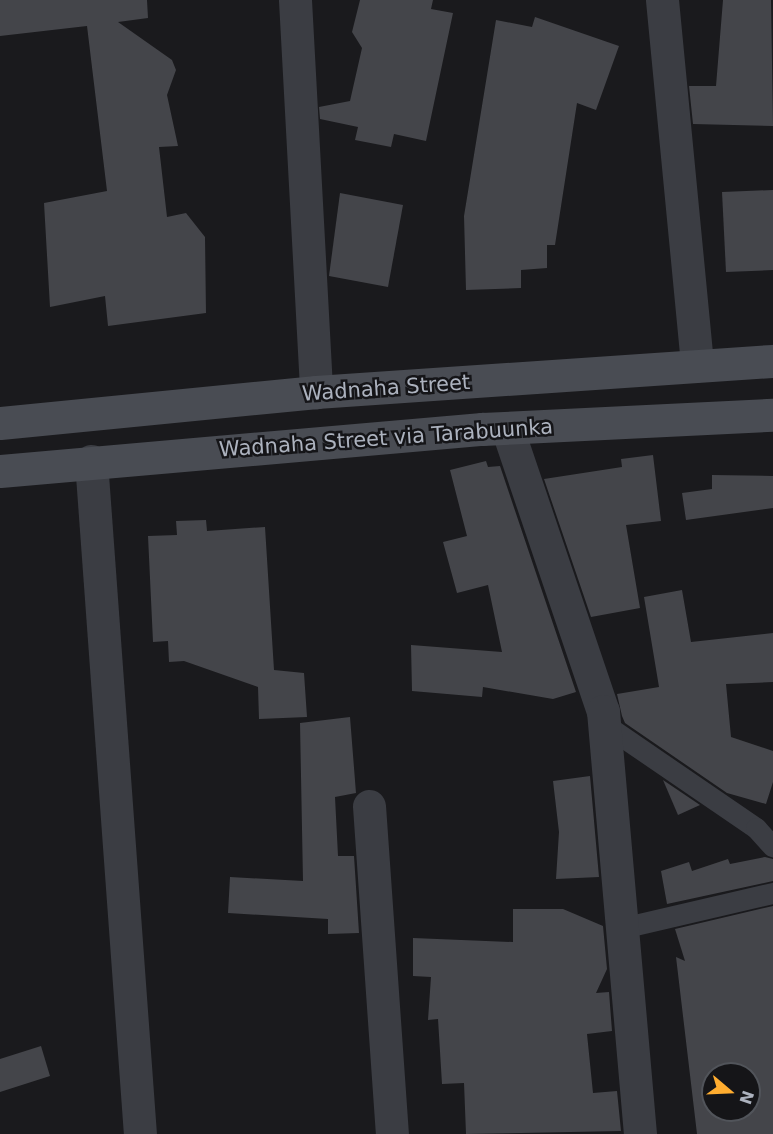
<!DOCTYPE html>
<html>
<head>
<meta charset="utf-8">
<style>
  body { margin:0 }
  #map { position:relative; width:773px; height:1134px; overflow:hidden; background:#1a1a1d; font-family:"DejaVu Sans",sans-serif }
  div>[style] { position:absolute }
  .building>* { inset:0; background:#44454a }
  .lane>* { height:21px; margin:-10.5px; padding:0 10.5px; transform-origin:10.5px; border-radius:10.5px; background:#3b3d43 }
  .street>* { height:33px; margin:-16.5px; padding:0 16.5px; transform-origin:16.5px; border-radius:16.5px; background:#3b3d43 }
  .secondary>* { height:33px; margin:-16.5px; padding:0 16.5px; transform-origin:16.5px; border-radius:16.5px; background:#494c53 }
  span { translate:-50% -50%; white-space:nowrap; text-align:center; line-height:1.15; -webkit-text-stroke:5px #151518; paint-order:stroke }
  .street-label { font-size:21px; color:#acb2be }
  .north { position:absolute; left:701px; top:1062px; width:60px; height:60px; box-sizing:border-box; background:#151518; border:2px solid #51545a; border-radius:50%; rotate:109deg; font-size:16px; font-weight:700; line-height:24px; text-align:center; color:#acb2be }
  .north::after { content:''; display:block; margin:auto; width:21px; height:27px; background:#ffad30; clip-path:polygon(50% 0,100% 100%,50% 72%,0 100%) }
</style>
</head>
<body>
<div id="map">
  <div class="building">
    <div style="clip-path:polygon(0 0,147px 0,148px 18px,118px 22px,172px 60px,176px 70px,167px 95px,178px 146px,159px 147px,167px 217px,186px 213px,205px 237px,206px 313px,108px 326px,105px 296px,50px 307px,44px 203px,107px 191px,87px 26px,0 36px)"></div>
    <div style="clip-path:polygon(360px 0,433px 0,431px 9px,453px 13px,426px 141px,394px 134px,391px 147px,355px 140px,358px 127px,320px 119px,319px 107px,350px 101px,362px 48px,352px 32px)"></div>
    <div style="clip-path:polygon(723px 0,771px 0,773px 126px,693px 124px,689px 86px,716px 86px)"></div>
    <div style="clip-path:polygon(535px 17px,619px 46px,596px 110px,577px 103px,555px 245px,547px 245px,547px 268px,521px 270px,521px 288px,466px 290px,464px 216px,496px 20px,532px 27px)"></div>
    <div style="clip-path:polygon(773px 190px,773px 270px,726px 272px,722px 192px)"></div>
    <div style="clip-path:polygon(340px 193px,403px 205px,388px 287px,329px 276px)"></div>
    <div style="clip-path:polygon(653px 455px,661px 521px,626px 525px,640px 608px,591px 617px,544px 479px,622px 467px,621px 459px)"></div>
    <div style="clip-path:polygon(486px 461px,488px 467px,500px 466px,576px 692px,553px 699px,483px 687px,482px 697px,412px 691px,411px 645px,502px 652px,488px 585px,457px 593px,443px 542px,467px 536px,450px 470px)"></div>
    <div style="clip-path:polygon(712px 475px,773px 476px,773px 508px,686px 520px,682px 493px,712px 489px)"></div>
    <div style="clip-path:polygon(206px 520px,207px 531px,265px 527px,274px 670px,304px 673px,307px 717px,259px 719px,258px 687px,184px 661px,169px 662px,168px 641px,153px 642px,148px 536px,177px 535px,176px 521px)"></div>
    <div style="clip-path:polygon(682px 590px,691px 642px,773px 633px,773px 682px,726px 684px,731px 737px,773px 751px,773px 782px,766px 804px,727px 793px,625px 723px,622px 716px,617px 694px,659px 687px,644px 597px)"></div>
    <div style="clip-path:polygon(350px 717px,356px 793px,335px 797px,338px 856px,354px 856px,359px 933px,328px 934px,328px 919px,228px 913px,230px 877px,303px 881px,300px 723px)"></div>
    <div style="clip-path:polygon(590px 776px,599px 877px,556px 879px,559px 832px,553px 781px)"></div>
    <div style="clip-path:polygon(663px 780px,700px 805px,678px 815px)"></div>
    <div style="clip-path:polygon(765px 857px,773px 859px,773px 881px,667px 904px,661px 871px,689px 862px,692px 871px,728px 859px,730px 864px)"></div>
    <div style="clip-path:polygon(evenodd,773px 906px,773px 1134px,697px 1134px,676px 957px,685px 961px,675px 929px,773px 906px,713px 1074px,749px 1074px,749px 1110px,713px 1110px,713px 1074px)"></div>
    <div style="clip-path:polygon(513px 909px,563px 909px,603px 926px,607px 969px,596px 993px,609px 992px,612px 1031px,587px 1034px,593px 1093px,617px 1091px,621px 1131px,466px 1134px,464px 1083px,442px 1084px,438px 1019px,428px 1020px,431px 977px,413px 976px,413px 938px,513px 942px)"></div>
    <div style="clip-path:polygon(41px 1046px,50px 1076px,0 1092px,0 1059px)"></div>
  </div>
  <div class="lane">
    <div style="left:604px;top:724px;width:184px;rotate:34.4deg"></div>
    <div style="left:756px;top:828px;width:25px;rotate:48deg"></div>
    <div style="left:622px;top:928px;width:155px;rotate:-13.1deg"></div>
  </div>
  <div class="street">
    <div style="left:295px;top:0;width:393px;rotate:86.9deg"></div>
    <div style="left:662px;top:0;width:367px;rotate:84.5deg"></div>
    <div style="left:507px;top:428px;width:299px;rotate:71.3deg"></div>
    <div style="left:603px;top:711px;width:425px;rotate:85deg"></div>
    <div style="left:91px;top:461px;width:675px;rotate:85.84deg"></div>
    <div style="left:369px;top:806px;width:329px;rotate:86deg"></div>
  </div>
  <div class="secondary">
    <div style="left:0;top:423px;width:318px;rotate:-5.6deg"></div>
    <div style="left:316px;top:392px;width:458px;rotate:-3.9deg"></div>
    <div style="left:0;top:471px;width:484px;rotate:-5deg"></div>
    <div style="left:482px;top:429px;width:291px;rotate:-2.8deg"></div>
  </div>
  <div class="street-label">
    <span style="left:386px;top:388px;rotate:-4deg">Wadnaha Street</span>
    <span style="left:386px;top:438px;rotate:-4deg">Wadnaha Street via Tarabuunka</span>
  </div>
  <div class="north">N</div>
</div>
</body>
</html>
